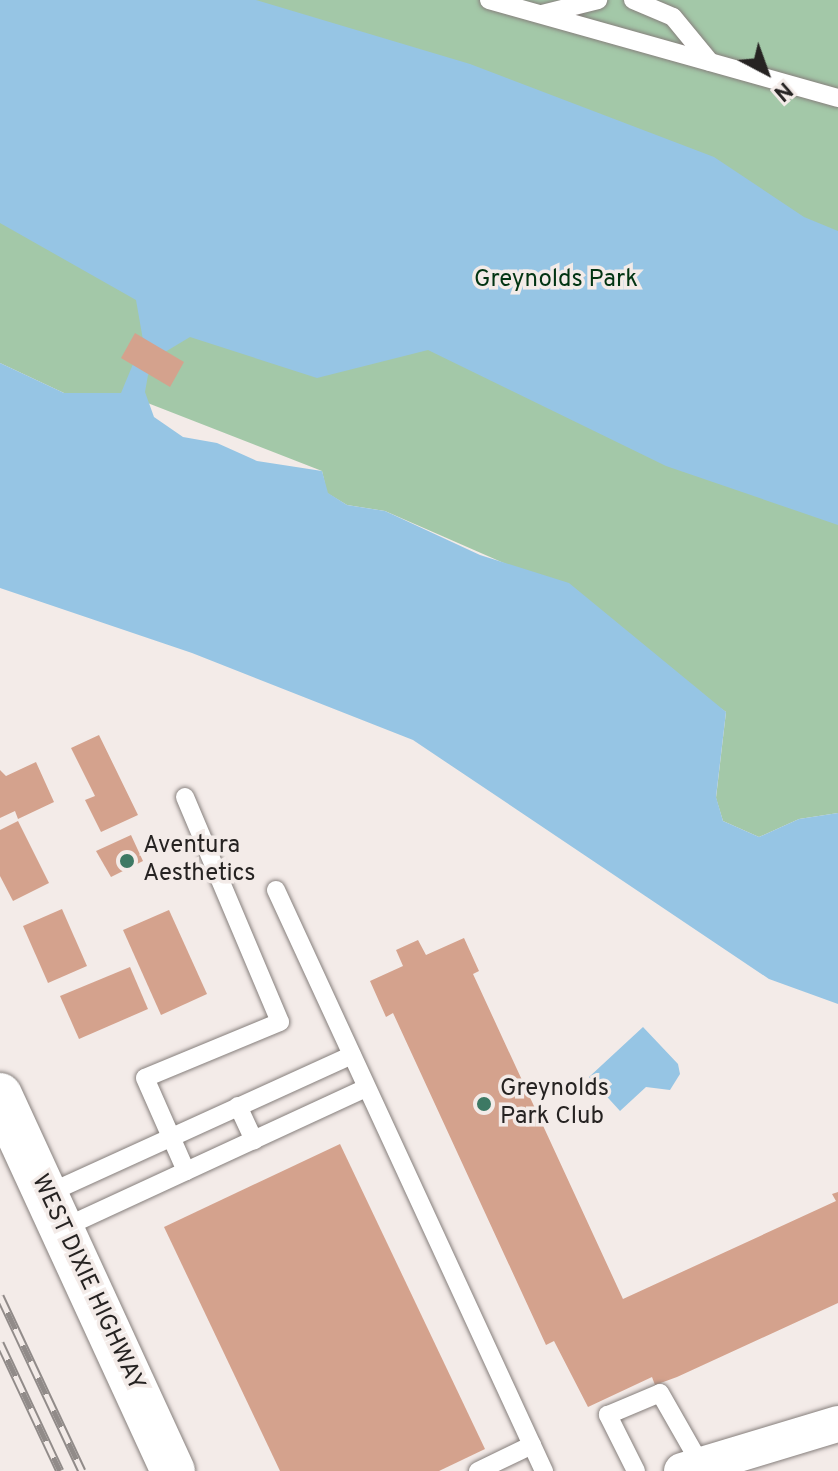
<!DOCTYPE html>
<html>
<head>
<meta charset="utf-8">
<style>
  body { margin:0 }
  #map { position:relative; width:838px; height:1471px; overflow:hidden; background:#f3ebe8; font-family:Overpass,sans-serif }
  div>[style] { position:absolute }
  .green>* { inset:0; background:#a3c8a8 }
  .water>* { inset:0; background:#96c5e4 }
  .building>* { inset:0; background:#d4a28d }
  .roads { filter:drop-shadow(0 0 2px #867f7c) drop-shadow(0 0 2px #867f7c) }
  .service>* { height:18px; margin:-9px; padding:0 9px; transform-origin:9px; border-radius:9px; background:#fff }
  .minor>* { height:36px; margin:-18px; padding:0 18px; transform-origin:18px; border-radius:18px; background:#fff }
  .tertiary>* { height:44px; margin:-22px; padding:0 22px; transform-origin:22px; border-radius:22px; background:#fff }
  .rail>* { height:9px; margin-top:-4.5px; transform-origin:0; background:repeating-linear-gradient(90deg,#f3ebe8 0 18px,#918b89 0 36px); box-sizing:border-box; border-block:2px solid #918b89 }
  .dots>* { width:22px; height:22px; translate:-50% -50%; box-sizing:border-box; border:4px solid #f3ebe8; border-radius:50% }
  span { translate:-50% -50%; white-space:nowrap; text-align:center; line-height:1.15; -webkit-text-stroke:7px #f3ebe8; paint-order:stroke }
  .park-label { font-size:24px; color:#023412 }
  .poi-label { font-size:24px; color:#262322 }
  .left { translate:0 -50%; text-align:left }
  .street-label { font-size:24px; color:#262322 }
  .north { position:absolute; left:726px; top:32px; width:80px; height:80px; -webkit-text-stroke:6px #f3ebe8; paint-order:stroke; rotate:139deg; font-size:22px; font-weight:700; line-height:32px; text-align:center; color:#262322 }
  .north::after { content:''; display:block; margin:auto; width:28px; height:36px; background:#262322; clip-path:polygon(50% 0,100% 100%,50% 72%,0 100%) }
</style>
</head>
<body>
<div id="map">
  <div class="green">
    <div style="clip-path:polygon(0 0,838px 0,838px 813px,799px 819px,759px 837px,723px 821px,716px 798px,726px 712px,515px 568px,385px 511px,347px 505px,327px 493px,322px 471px,122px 393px,64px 393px,0 363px)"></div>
  </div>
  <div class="water">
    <div style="clip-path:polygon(0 0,256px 0,470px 64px,714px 157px,804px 217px,838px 231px,838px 525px,666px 466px,428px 350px,317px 378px,190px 337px,165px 352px,148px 375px,145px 392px,154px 417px,183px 437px,217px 443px,257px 461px,322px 471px,328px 493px,347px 505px,385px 511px,480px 555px,569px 583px,726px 712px,716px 797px,723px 821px,759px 837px,799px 819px,838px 813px,838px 1004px,769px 979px,413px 740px,192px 653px,0 588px,0 363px,64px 393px,121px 393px,143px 340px,136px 300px,0 223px)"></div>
    <div style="clip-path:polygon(643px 1027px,678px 1064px,680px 1074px,670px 1090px,646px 1087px,620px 1111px,589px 1077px)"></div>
  </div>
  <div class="building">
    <div style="clip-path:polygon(135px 333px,184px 362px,170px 387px,121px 358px)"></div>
    <div style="clip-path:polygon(99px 735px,138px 815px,101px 832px,85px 800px,95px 796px,71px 748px)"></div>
    <div style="clip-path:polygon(36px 762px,54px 802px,18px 819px,15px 811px,0 818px,0 770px,6px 776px)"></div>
    <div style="clip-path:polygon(18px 821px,49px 883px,13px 901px,0 876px,0 830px)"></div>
    <div style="clip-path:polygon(131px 835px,143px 861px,111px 877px,96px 851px)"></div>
    <div style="clip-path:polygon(62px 909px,87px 966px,48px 983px,23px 926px)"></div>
    <div style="clip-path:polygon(169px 910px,207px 994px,161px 1015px,123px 930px)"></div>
    <div style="clip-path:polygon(464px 938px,479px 971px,473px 974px,623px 1299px,836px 1201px,832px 1194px,838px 1192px,838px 1303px,677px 1377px,655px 1385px,652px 1377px,588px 1407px,554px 1341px,546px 1345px,393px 1013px,386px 1017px,370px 981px,403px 966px,396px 950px,418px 940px,426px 955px)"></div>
    <div style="clip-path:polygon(130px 967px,148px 1009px,79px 1039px,60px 996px)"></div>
    <div style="clip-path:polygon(340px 1144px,485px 1449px,439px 1471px,280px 1471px,164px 1227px)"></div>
  </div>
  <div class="roads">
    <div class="service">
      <div style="left:489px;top:0;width:362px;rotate:15.7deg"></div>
      <div style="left:633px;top:0;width:43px;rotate:23deg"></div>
      <div style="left:673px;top:17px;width:58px;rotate:50.6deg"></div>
      <div style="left:542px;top:14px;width:58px;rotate:-14deg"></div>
      <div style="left:185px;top:797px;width:244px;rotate:67.1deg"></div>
      <div style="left:280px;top:1022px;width:146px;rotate:157.5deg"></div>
      <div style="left:145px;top:1078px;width:102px;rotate:66.2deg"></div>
      <div style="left:276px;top:890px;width:640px;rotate:65.24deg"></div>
      <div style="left:238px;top:1106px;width:38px;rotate:65deg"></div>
      <div style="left:47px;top:1194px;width:335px;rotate:-24.5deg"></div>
      <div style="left:63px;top:1228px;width:334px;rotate:-24.8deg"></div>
      <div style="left:478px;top:1471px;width:60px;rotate:-25.7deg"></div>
      <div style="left:636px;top:1471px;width:63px;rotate:-116.6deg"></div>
      <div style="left:608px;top:1415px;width:56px;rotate:-22.9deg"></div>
      <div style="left:660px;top:1393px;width:81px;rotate:60.3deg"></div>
    </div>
    <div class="minor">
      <div style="left:682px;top:1471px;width:163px;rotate:-16.8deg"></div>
    </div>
    <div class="tertiary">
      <div style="left:0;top:1095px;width:414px;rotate:65.3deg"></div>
    </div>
  </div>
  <div class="rail">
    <div style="left:0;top:1296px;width:193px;rotate:64.9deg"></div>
    <div style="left:0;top:1343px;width:141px;rotate:64.9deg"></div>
  </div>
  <div class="dots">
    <div style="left:127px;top:861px;background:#3d7964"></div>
    <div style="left:484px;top:1104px;background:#3d7964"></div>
  </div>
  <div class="park-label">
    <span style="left:556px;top:281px">Greynolds Park</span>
  </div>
  <div class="poi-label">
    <span class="left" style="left:143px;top:861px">Aventura<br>Aesthetics</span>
    <span class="left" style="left:500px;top:1104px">Greynolds<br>Park Club</span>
  </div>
  <div class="street-label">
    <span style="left:87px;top:1283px;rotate:65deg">WEST DIXIE HIGHWAY</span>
  </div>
  <div class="north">N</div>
</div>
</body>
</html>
